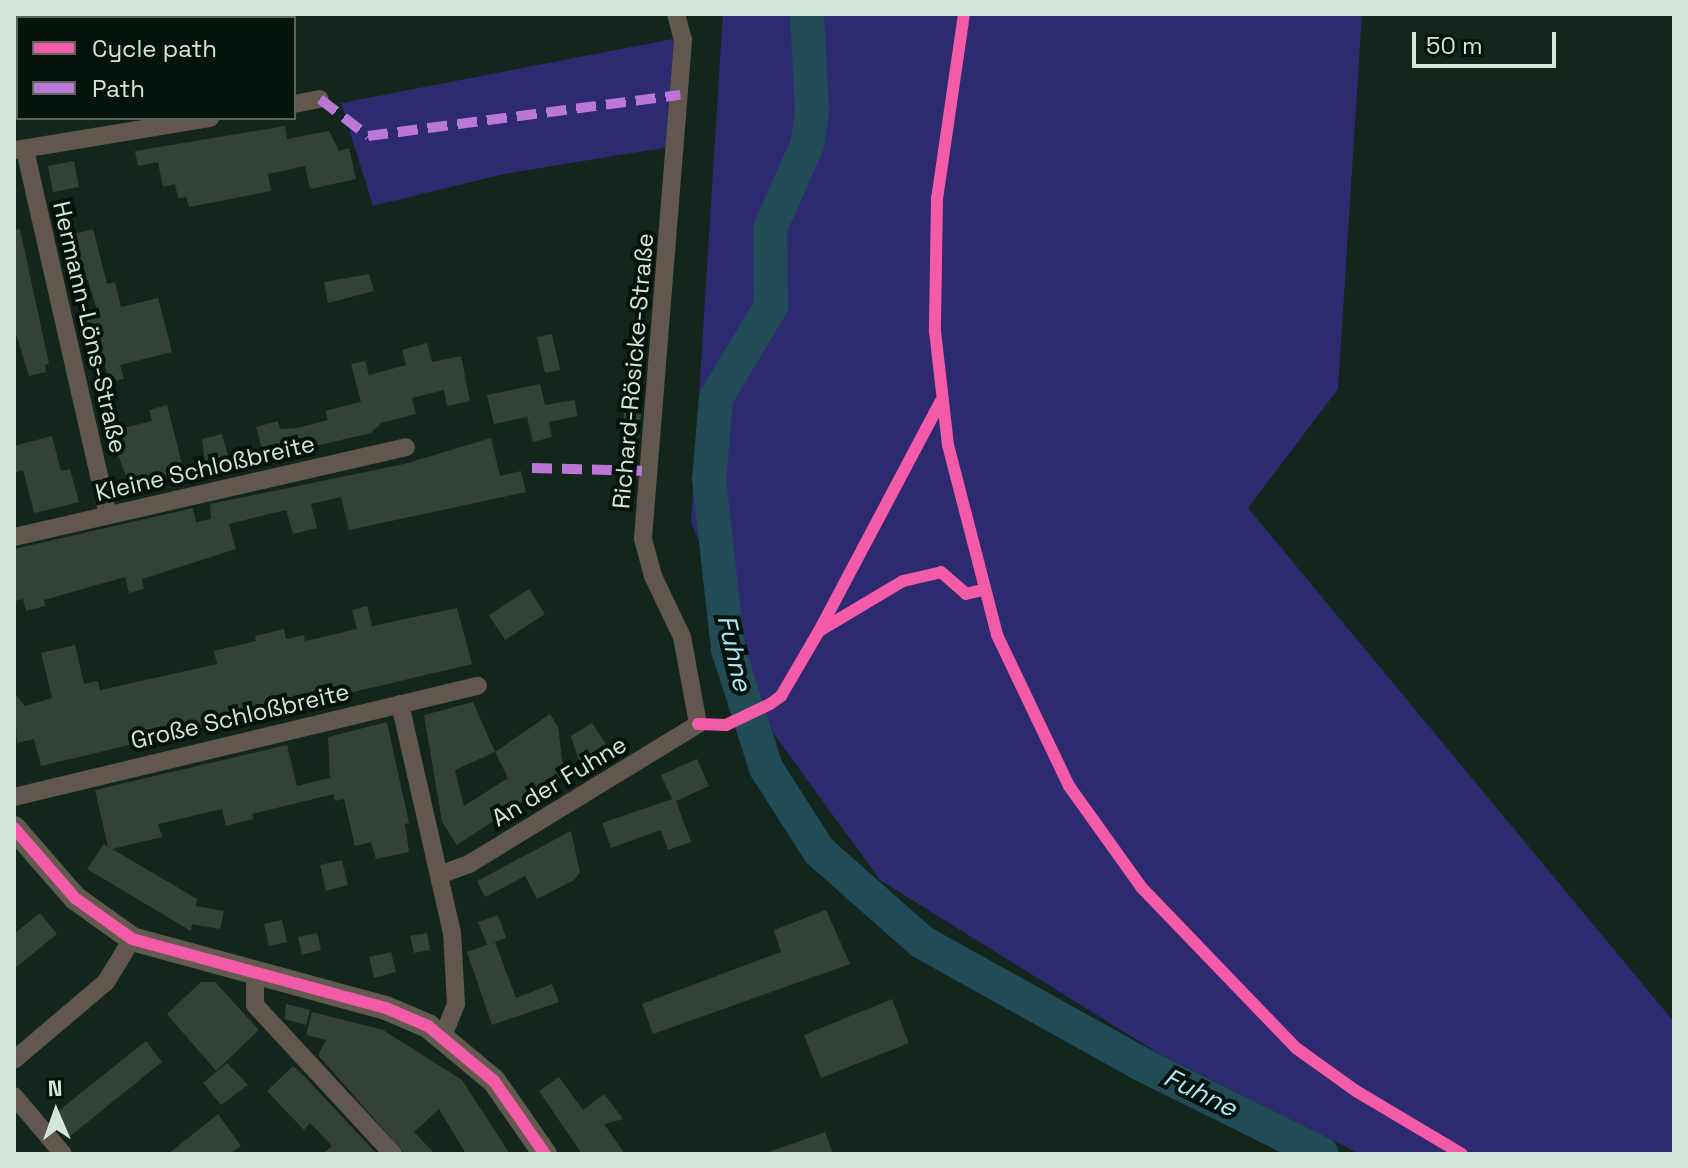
<!DOCTYPE html>
<html>
<head>
<meta charset="utf-8">
<style>
  body { margin:0 }
  #map { position:relative; width:1688px; height:1168px; overflow:hidden; background:#13261d; font-family:"Space Grotesk",sans-serif }
  div>[style] { position:absolute }
  .green>* { inset:0; background:#2d2a70 }
  .river>* { height:34px; margin:-17px; padding:0 17px; transform-origin:17px; border-radius:17px; background:#214b56 }
  .building>* { inset:0; background:#344137 }
  .minor>* { height:18px; margin:-9px; padding:0 9px; transform-origin:9px; border-radius:9px; background:#61574f }
  .secondary>* { height:24px; margin:-12px; padding:0 12px; transform-origin:12px; border-radius:12px; background:#62594f }
  .quiet>* { height:10px; margin-top:-5px; transform-origin:0; background:repeating-linear-gradient(90deg,#ba77d6 0 20px,transparent 0 30px) }
  .cycleway>* { height:12px; margin:-6px; padding:0 6px; transform-origin:6px; border-radius:6px; background:#f35aa7 }
  span { translate:-50% -50%; white-space:nowrap; text-align:center; line-height:1.15; -webkit-text-stroke:8px #05130c; paint-order:stroke }
  .street-label { font-size:24px; color:#d3e6da }
  .water-label { font-size:26px; color:#ade9fc; font-style:italic }
  .frame { position:absolute; inset:0; border:16px solid #d3e6da; pointer-events:none }
  .legend { position:absolute; left:16px; top:16px; width:280px; height:104px; box-sizing:border-box; background:#05130c; border:2px solid #57675e; margin:0; padding:10px 14px; list-style:none; font-size:24px; color:#d3e6da }
  .legend li { display:flex; align-items:center; gap:16px; height:40px }
  .legend b { width:40px; border:2px solid #57675e }
  .north { position:absolute; left:16px; top:1072px; width:80px; height:80px; -webkit-text-stroke:6px #05130c; paint-order:stroke; rotate:358deg; font-size:22px; font-weight:700; line-height:32px; text-align:center; color:#d3e6da }
  .north::after { content:''; display:block; margin:auto; width:28px; height:36px; background:#d3e6da; clip-path:polygon(50% 0,100% 100%,50% 72%,0 100%) }
  .scale { position:absolute; left:1412px; top:32px; width:144px; height:36px; box-sizing:border-box; border:4px solid #d3e6da; border-top:0; padding-left:10px; font-size:24px; line-height:28px; white-space:nowrap; color:#d3e6da; -webkit-text-stroke:6px #05130c; paint-order:stroke }
</style>
</head>
<body>
<div id="map">
  <div class="green">
    <div style="clip-path:polygon(723px 14px,1362px 14px,1338px 389px,1248px 508px,1674px 1022px,1674px 1154px,1360px 1154px,1158px 1053px,880px 880px,771px 730px,691px 521px)"></div>
    <div style="clip-path:polygon(678px 38px,669px 147px,504px 174px,373px 206px,341px 103px)"></div>
  </div>
  <div class="river">
    <div style="left:807px;top:14px;width:97px;rotate:87deg"></div>
    <div style="left:812px;top:111px;width:34px;rotate:98deg"></div>
    <div style="left:807px;top:145px;width:91px;rotate:114deg"></div>
    <div style="left:770px;top:228px;width:78px;rotate:89.3deg"></div>
    <div style="left:771px;top:306px;width:107px;rotate:120.9deg"></div>
    <div style="left:716px;top:398px;width:81px;rotate:94.9deg"></div>
    <div style="left:709px;top:479px;width:171px;rotate:83.6deg"></div>
    <div style="left:728px;top:649px;width:125px;rotate:72.3deg"></div>
    <div style="left:766px;top:768px;width:98px;rotate:57.4deg"></div>
    <div style="left:819px;top:851px;width:137px;rotate:41.5deg"></div>
    <div style="left:922px;top:942px;width:248px;rotate:29.1deg"></div>
    <div style="left:1139px;top:1063px;width:204px;rotate:26.4deg"></div>
  </div>
  <div class="building">
    <div style="clip-path:polygon(285px 126px,287px 139px,329px 131px,339px 151px,349px 148px,356px 179px,310px 189px,305px 166px,268px 174px,271px 191px,189px 207px,186px 197px,178px 198px,175px 184px,163px 187px,158px 162px,138px 166px,135px 151px)"></div>
    <div style="clip-path:polygon(74px 161px,79px 187px,53px 192px,48px 166px)"></div>
    <div style="clip-path:polygon(20px 229px,49px 364px,45px 365px,46px 372px,29px 376px,14px 327px,14px 230px)"></div>
    <div style="clip-path:polygon(93px 229px,107px 284px,115px 282px,121px 307px,158px 298px,172px 352px,120px 365px,124px 379px,109px 382px,103px 357px,95px 359px,83px 314px,97px 310px,88px 280px,75px 283px,64px 237px)"></div>
    <div style="clip-path:polygon(369px 274px,374px 291px,328px 303px,324px 282px)"></div>
    <div style="clip-path:polygon(552px 334px,560px 370px,545px 373px,537px 337px)"></div>
    <div style="clip-path:polygon(427px 343px,432px 362px,461px 356px,470px 401px,447px 406px,444px 390px,412px 398px,416px 414px,381px 423px,371px 433px,272px 456px,270px 447px,262px 449px,256px 427px,278px 421px,280px 429px,298px 428px,328px 420px,325px 411px,361px 402px,351px 364px,365px 361px,369px 375px,406px 365px,402px 350px)"></div>
    <div style="clip-path:polygon(540px 384px,545px 405px,575px 400px,577px 416px,549px 422px,552px 437px,533px 442px,527px 417px,494px 424px,487px 395px)"></div>
    <div style="clip-path:polygon(167px 405px,185px 476px,131px 489px,112px 439px,121px 437px,119px 429px,152px 421px,149px 410px)"></div>
    <div style="clip-path:polygon(624px 413px,641px 414px,637px 467px,620px 466px)"></div>
    <div style="clip-path:polygon(222px 434px,230px 463px,206px 470px,202px 439px)"></div>
    <div style="clip-path:polygon(52px 436px,61px 471px,70px 469px,79px 502px,34px 513px,23px 470px,14px 473px,14px 446px)"></div>
    <div style="clip-path:polygon(491px 438px,500px 476px,521px 471px,526px 492px,349px 530px,341px 497px,311px 504px,317px 528px,293px 534px,286px 510px,229px 524px,236px 549px,142px 579px,144px 589px,129px 593px,125px 577px,44px 600px,45px 606px,26px 611px,23px 599px,14px 601px,14px 549px,193px 508px,196px 522px,211px 519px,210px 504px,404px 464px)"></div>
    <div style="clip-path:polygon(529px 589px,545px 614px,505px 640px,489px 615px)"></div>
    <div style="clip-path:polygon(367px 606px,372px 626px,457px 608px,472px 664px,41px 766px,34px 739px,17px 743px,14px 693px,25px 706px,52px 698px,41px 653px,75px 645px,84px 684px,98px 681px,100px 690px,217px 664px,214px 651px,256px 641px,255px 636px,284px 629px,286px 639px,304px 635px,305px 641px,357px 629px,352px 610px)"></div>
    <div style="clip-path:polygon(evenodd,473px 702px,495px 752px,550px 714px,558px 727px,564px 775px,457px 845px,442px 822px,424px 715px,473px 702px,495px 752px,508px 778px,464px 806px,455px 770px,495px 752px)"></div>
    <div style="clip-path:polygon(387px 722px,409px 823px,405px 824px,409px 852px,376px 859px,371px 842px,355px 846px,344px 799px,335px 801px,334px 794px,252px 814px,253px 819px,226px 826px,222px 809px,158px 824px,162px 837px,112px 849px,197px 899px,196px 906px,224px 911px,220px 929px,192px 924px,191px 931px,87px 869px,104px 844px,108px 847px,95px 790px,287px 745px,297px 786px,330px 778px,328px 737px)"></div>
    <div style="clip-path:polygon(592px 723px,609px 749px,581px 766px,571px 736px)"></div>
    <div style="clip-path:polygon(697px 759px,709px 786px,676px 801px,691px 842px,668px 850px,661px 830px,611px 848px,602px 823px,672px 799px,661px 775px)"></div>
    <div style="clip-path:polygon(571px 831px,580px 872px,574px 880px,537px 899px,525px 876px,485px 897px,477px 881px)"></div>
    <div style="clip-path:polygon(342px 860px,348px 885px,326px 891px,320px 865px)"></div>
    <div style="clip-path:polygon(826px 910px,850px 964px,653px 1034px,642px 1004px,781px 952px,774px 930px)"></div>
    <div style="clip-path:polygon(40px 913px,57px 934px,14px 969px,14px 934px)"></div>
    <div style="clip-path:polygon(498px 915px,506px 938px,487px 945px,478px 922px)"></div>
    <div style="clip-path:polygon(282px 920px,287px 942px,269px 946px,264px 924px)"></div>
    <div style="clip-path:polygon(317px 933px,321px 950px,302px 955px,298px 937px)"></div>
    <div style="clip-path:polygon(427px 933px,430px 950px,414px 953px,410px 936px)"></div>
    <div style="clip-path:polygon(495px 942px,516px 998px,552px 984px,559px 1002px,492px 1025px,467px 952px)"></div>
    <div style="clip-path:polygon(391px 952px,396px 972px,374px 978px,369px 957px)"></div>
    <div style="clip-path:polygon(201px 982px,215px 982px,259px 1030px,216px 1071px,167px 1014px)"></div>
    <div style="clip-path:polygon(892px 999px,909px 1043px,821px 1078px,804px 1035px)"></div>
    <div style="clip-path:polygon(286px 1004px,310px 1010px,306px 1025px,285px 1019px)"></div>
    <div style="clip-path:polygon(312px 1012px,383px 1030px,462px 1080px,510px 1154px,466px 1154px,439px 1109px,414px 1132px,435px 1154px,405px 1154px,318px 1055px,326px 1040px,306px 1035px)"></div>
    <div style="clip-path:polygon(146px 1041px,162px 1062px,69px 1137px,52px 1116px)"></div>
    <div style="clip-path:polygon(227px 1063px,248px 1085px,221px 1105px,203px 1083px)"></div>
    <div style="clip-path:polygon(293px 1066px,305px 1077px,377px 1154px,323px 1154px,332px 1146px,310px 1123px,304px 1130px,267px 1091px)"></div>
    <div style="clip-path:polygon(559px 1077px,583px 1110px,604px 1094px,623px 1119px,604px 1124px,625px 1154px,582px 1154px,539px 1091px)"></div>
    <div style="clip-path:polygon(218px 1114px,241px 1146px,229px 1154px,168px 1154px)"></div>
    <div style="clip-path:polygon(825px 1132px,833px 1154px,769px 1154px,769px 1152px)"></div>
  </div>
  <div class="minor">
    <div style="left:294px;top:104px;width:26px;rotate:-11deg"></div>
    <div style="left:16px;top:150px;width:197px;rotate:-9.4deg"></div>
    <div style="left:25px;top:150px;width:374px;rotate:77.2deg"></div>
    <div style="left:14px;top:537px;width:402px;rotate:-12.9deg"></div>
    <div style="left:400px;top:704px;width:234px;rotate:77.2deg"></div>
    <div style="left:452px;top:932px;width:72px;rotate:86.8deg"></div>
    <div style="left:456px;top:1004px;width:35px;rotate:112deg"></div>
    <div style="left:14px;top:797px;width:477px;rotate:-13.5deg"></div>
    <div style="left:442px;top:874px;width:29px;rotate:-20deg"></div>
    <div style="left:469px;top:864px;width:268px;rotate:-31.4deg"></div>
    <div style="left:698px;top:724px;width:88px;rotate:-100.4deg"></div>
    <div style="left:682px;top:637px;width:68px;rotate:-115.4deg"></div>
    <div style="left:653px;top:576px;width:39px;rotate:-105deg"></div>
    <div style="left:643px;top:538px;width:500px;rotate:-85.4deg"></div>
    <div style="left:683px;top:40px;width:27px;rotate:-105deg"></div>
    <div style="left:255px;top:974px;width:31px;rotate:90deg"></div>
    <div style="left:255px;top:1005px;width:203px;rotate:47.2deg"></div>
    <div style="left:14px;top:1060px;width:121px;rotate:-40.3deg"></div>
    <div style="left:106px;top:982px;width:50px;rotate:-58.8deg"></div>
    <div style="left:14px;top:1096px;width:76px;rotate:49.8deg"></div>
  </div>
  <div class="secondary">
    <div style="left:14px;top:828px;width:93px;rotate:48.9deg"></div>
    <div style="left:75px;top:898px;width:70px;rotate:35.7deg"></div>
    <div style="left:132px;top:939px;width:263px;rotate:15.2deg"></div>
    <div style="left:386px;top:1008px;width:46px;rotate:23.2deg"></div>
    <div style="left:428px;top:1026px;width:86px;rotate:39.8deg"></div>
    <div style="left:494px;top:1081px;width:89px;rotate:55.1deg"></div>
  </div>
  <div class="quiet">
    <div style="left:320px;top:99px;width:61px;rotate:37.6deg"></div>
    <div style="left:368px;top:136px;width:315px;rotate:-7.5deg"></div>
    <div style="left:532px;top:468px;width:117px;rotate:1.5deg"></div>
  </div>
  <div class="cycleway">
    <div style="left:964px;top:14px;width:186px;rotate:98.3deg"></div>
    <div style="left:937px;top:198px;width:133px;rotate:90.9deg"></div>
    <div style="left:935px;top:331px;width:115px;rotate:83.5deg"></div>
    <div style="left:948px;top:445px;width:196px;rotate:75.5deg"></div>
    <div style="left:997px;top:635px;width:167px;rotate:64.5deg"></div>
    <div style="left:1069px;top:786px;width:125px;rotate:54.4deg"></div>
    <div style="left:1142px;top:888px;width:222px;rotate:46.1deg"></div>
    <div style="left:1296px;top:1048px;width:74px;rotate:35.6deg"></div>
    <div style="left:1356px;top:1091px;width:123px;rotate:30.7deg"></div>
    <div style="left:819px;top:631px;width:259px;rotate:-62.1deg"></div>
    <div style="left:698px;top:724px;width:28px;rotate:2deg"></div>
    <div style="left:726px;top:725px;width:49px;rotate:-25.5deg"></div>
    <div style="left:770px;top:704px;width:14px;rotate:-36deg"></div>
    <div style="left:781px;top:696px;width:75px;rotate:-59.7deg"></div>
    <div style="left:819px;top:631px;width:98px;rotate:-30.8deg"></div>
    <div style="left:903px;top:581px;width:39px;rotate:-13deg"></div>
    <div style="left:941px;top:572px;width:33px;rotate:41deg"></div>
    <div style="left:966px;top:594px;width:16px;rotate:-14deg"></div>
    <div style="left:14px;top:828px;width:93px;rotate:48.9deg"></div>
    <div style="left:75px;top:898px;width:70px;rotate:35.7deg"></div>
    <div style="left:132px;top:939px;width:263px;rotate:15.2deg"></div>
    <div style="left:386px;top:1008px;width:46px;rotate:23.2deg"></div>
    <div style="left:428px;top:1026px;width:86px;rotate:39.8deg"></div>
    <div style="left:494px;top:1081px;width:89px;rotate:55.1deg"></div>
  </div>
  <div class="street-label">
    <span style="left:90px;top:327px;rotate:77deg">Hermann-Löns-Straße</span>
    <span style="left:633px;top:371px;rotate:-85deg">Richard-Rösicke-Straße</span>
    <span style="left:205px;top:468px;rotate:-13deg">Kleine Schloßbreite</span>
    <span style="left:240px;top:716px;rotate:-13deg">Große Schloßbreite</span>
    <span style="left:559px;top:781px;rotate:-31deg">An der Fuhne</span>
  </div>
  <div class="water-label">
    <span style="left:734px;top:653px;rotate:77deg">Fuhne</span>
    <span style="left:1200px;top:1093px;rotate:26deg">Fuhne</span>
  </div>
  <div class="frame"></div>
  <ul class="legend">
  <li><b style="height:10px;background:#f35aa7"></b>Cycle path</li>
  <li><b style="height:10px;background:#ba77d6"></b>Path</li>
  </ul>
  <div class="north">N</div>
  <div class="scale">50 m</div>
</div>
</body>
</html>
